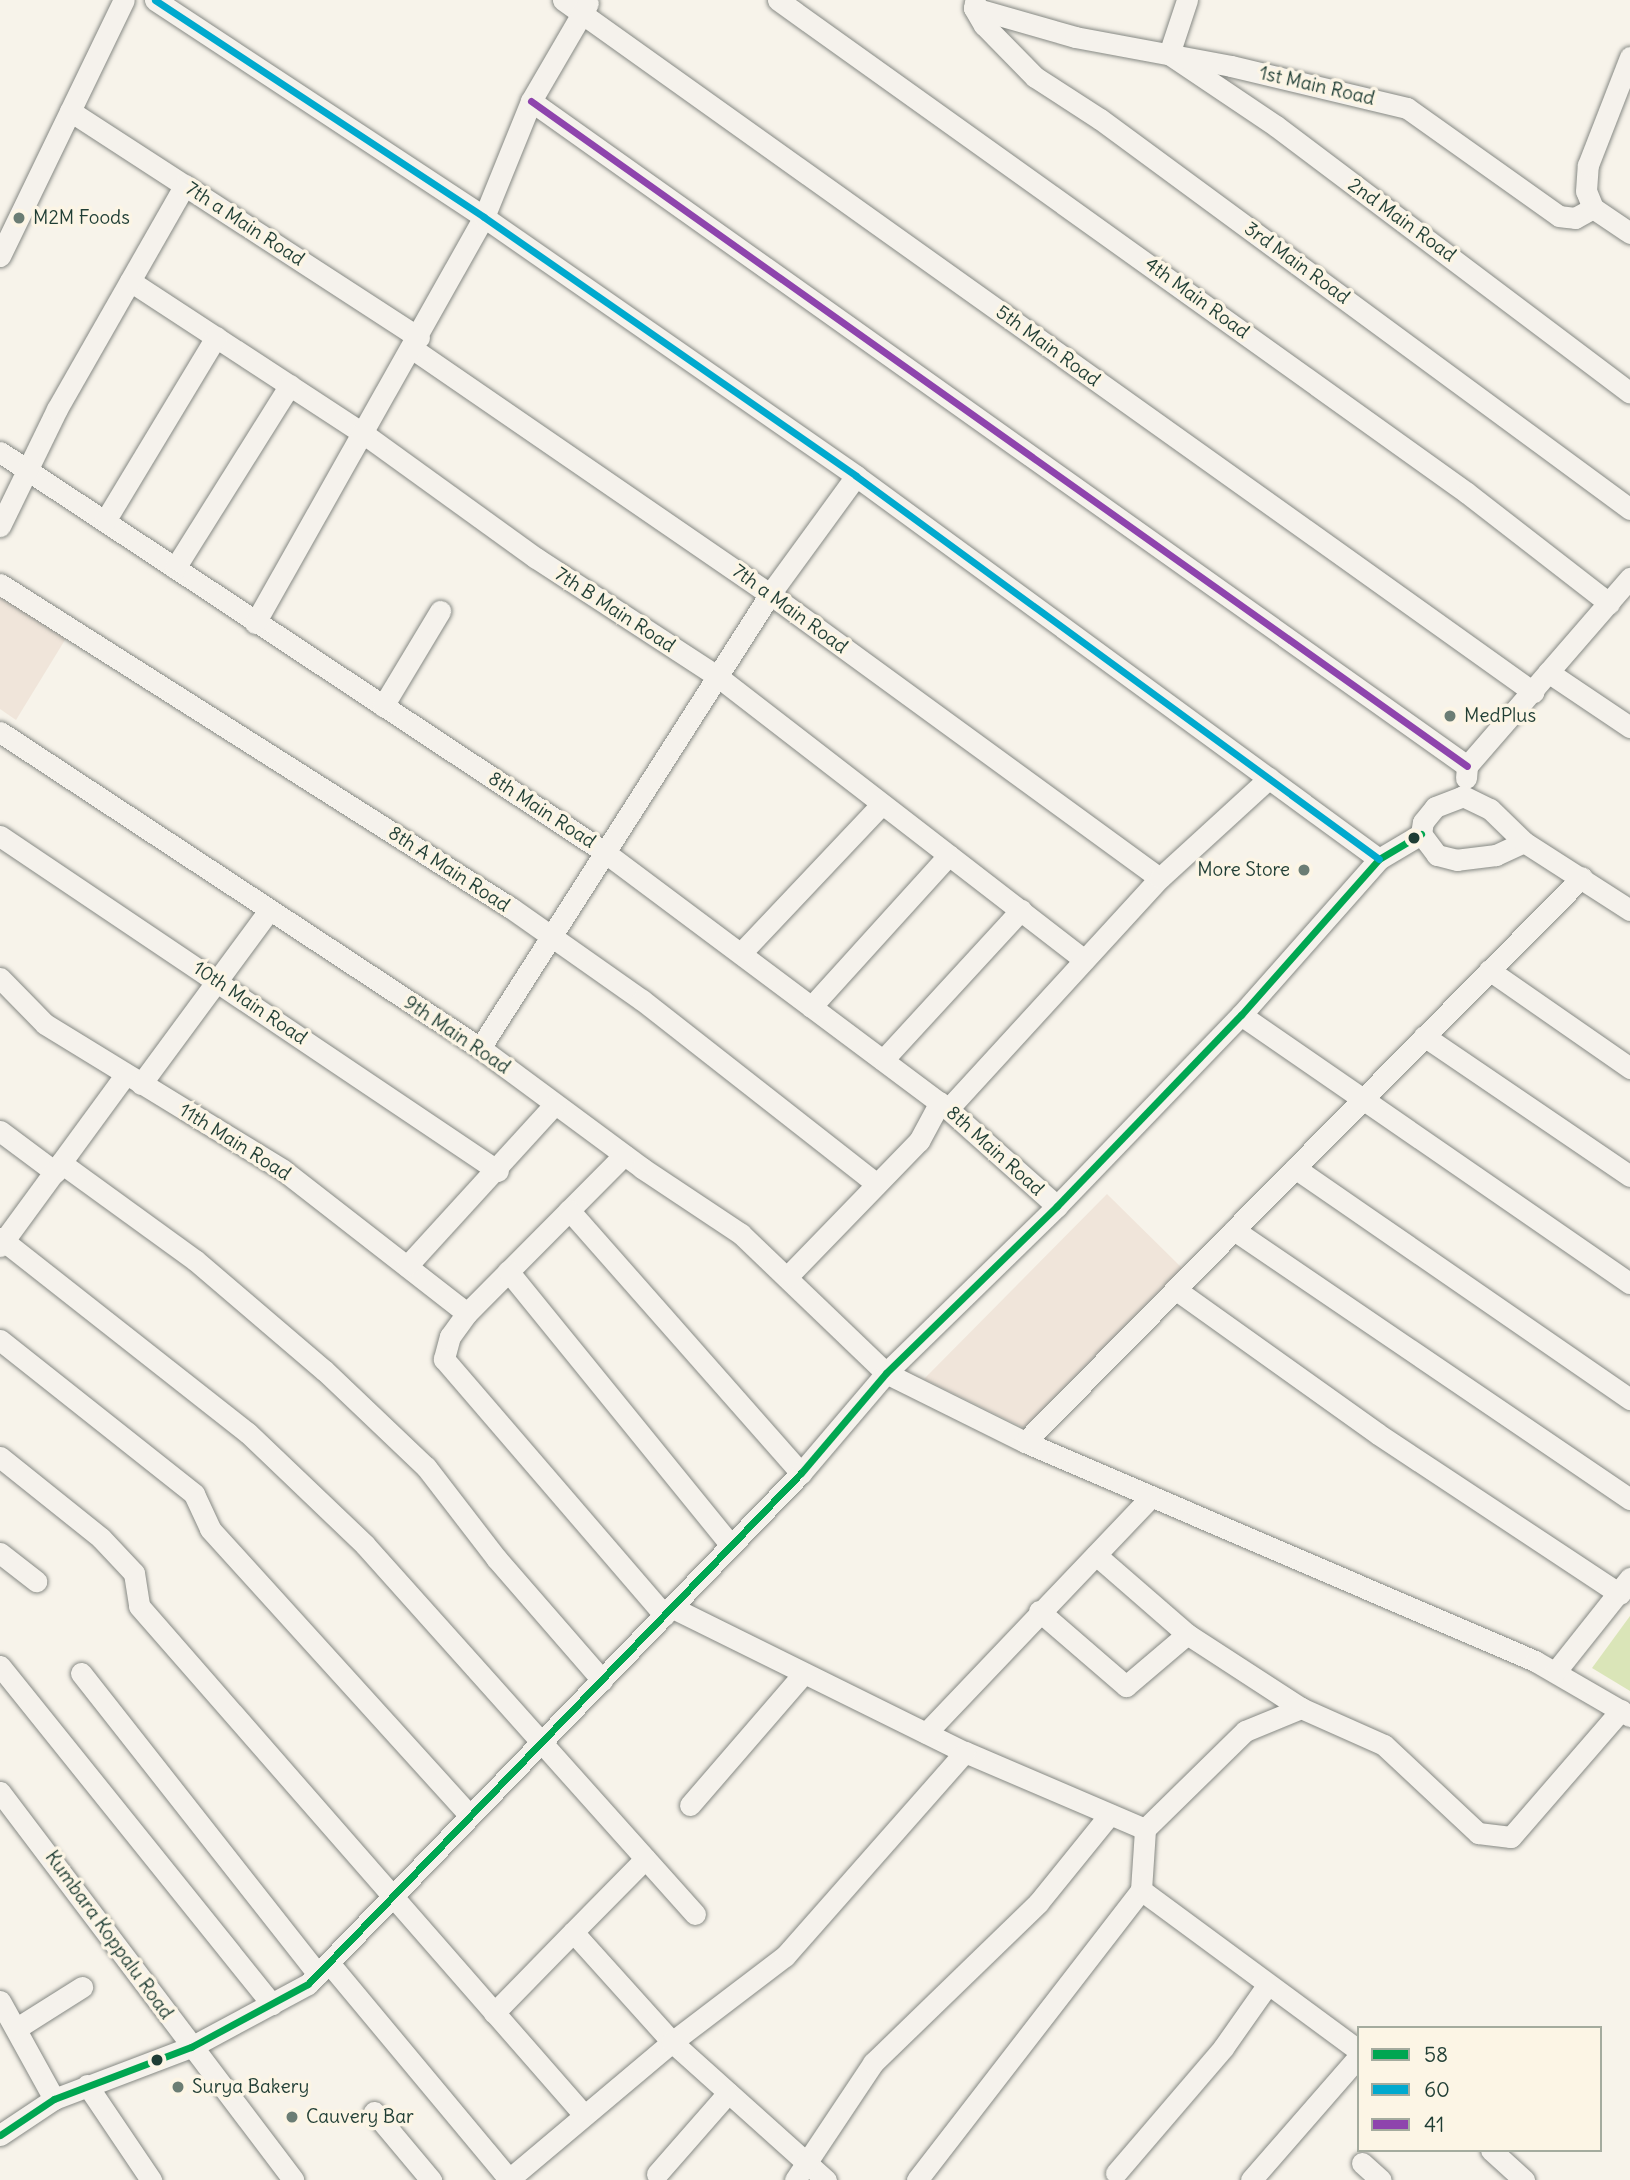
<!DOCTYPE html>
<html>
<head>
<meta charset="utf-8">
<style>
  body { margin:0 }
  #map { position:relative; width:1630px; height:2180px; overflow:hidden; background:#f7f3ea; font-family:Delius,sans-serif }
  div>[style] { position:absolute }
  .built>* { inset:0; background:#f0e5da }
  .green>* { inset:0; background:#dae5b8 }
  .roads { filter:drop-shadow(0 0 2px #868984) drop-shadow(0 0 2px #868984) }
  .minor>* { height:21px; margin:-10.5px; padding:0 10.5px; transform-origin:10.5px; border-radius:10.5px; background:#f5f2ec }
  .bus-1>* { height:7px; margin:-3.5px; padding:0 3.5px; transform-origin:3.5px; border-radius:3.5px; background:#00a651 }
  .bus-2>* { height:7px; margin:-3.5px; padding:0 3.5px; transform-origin:3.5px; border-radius:3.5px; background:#00a9ce }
  .bus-3>* { height:7px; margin:-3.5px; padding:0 3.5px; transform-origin:3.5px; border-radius:3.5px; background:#8e44ad }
  .dots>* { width:19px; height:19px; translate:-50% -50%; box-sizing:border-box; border:4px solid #fcf5e5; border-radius:50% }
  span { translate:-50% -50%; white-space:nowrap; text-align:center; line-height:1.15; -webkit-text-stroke:7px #fcf5e5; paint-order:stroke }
  .street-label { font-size:19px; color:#1f3d34 }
  .poi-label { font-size:19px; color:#1f3d34 }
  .left { translate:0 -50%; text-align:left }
  .right { translate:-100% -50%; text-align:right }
  .legend { position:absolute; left:1357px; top:2026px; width:245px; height:126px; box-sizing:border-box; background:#fcf5e5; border:2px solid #a4ab9e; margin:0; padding:9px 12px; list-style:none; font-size:21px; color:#1f3d34 }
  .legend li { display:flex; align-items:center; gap:14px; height:35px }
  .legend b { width:35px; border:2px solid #a4ab9e }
</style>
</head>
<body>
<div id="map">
  <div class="built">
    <div style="clip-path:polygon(0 593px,68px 635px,16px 720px,0 709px)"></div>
    <div style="clip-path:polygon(1107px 1194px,1182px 1268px,1024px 1428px,924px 1379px)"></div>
  </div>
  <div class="green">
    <div style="clip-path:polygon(1630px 1616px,1630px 1691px,1592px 1668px)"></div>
  </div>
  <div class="roads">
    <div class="minor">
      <div style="left:155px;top:0;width:394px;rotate:33.4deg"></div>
      <div style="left:484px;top:217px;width:453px;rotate:34.8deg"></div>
      <div style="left:856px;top:476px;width:648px;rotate:36.22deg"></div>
      <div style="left:563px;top:0;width:1192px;rotate:35.5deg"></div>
      <div style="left:778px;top:0;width:847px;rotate:35.58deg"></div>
      <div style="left:1467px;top:493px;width:180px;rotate:37.8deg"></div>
      <div style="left:1187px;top:0;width:57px;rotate:108.4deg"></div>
      <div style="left:1169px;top:54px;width:129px;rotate:33.9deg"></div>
      <div style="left:1276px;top:126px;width:443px;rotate:37deg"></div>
      <div style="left:975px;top:2px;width:6px;rotate:99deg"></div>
      <div style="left:974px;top:8px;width:105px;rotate:16deg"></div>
      <div style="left:1075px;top:37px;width:159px;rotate:10.5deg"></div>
      <div style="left:1231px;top:66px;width:181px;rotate:13.4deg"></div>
      <div style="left:1407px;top:108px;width:186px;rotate:35.4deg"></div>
      <div style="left:1559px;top:216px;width:16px;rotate:7deg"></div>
      <div style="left:1575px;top:218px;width:21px;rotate:-29deg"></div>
      <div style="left:1593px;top:208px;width:45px;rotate:34deg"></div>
      <div style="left:974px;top:8px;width:20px;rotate:60deg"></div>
      <div style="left:984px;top:25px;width:73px;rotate:45.6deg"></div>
      <div style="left:1035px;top:77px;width:77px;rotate:32.9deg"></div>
      <div style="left:1100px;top:119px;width:658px;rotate:36.35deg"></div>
      <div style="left:531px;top:101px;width:1148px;rotate:35.39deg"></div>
      <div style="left:70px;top:111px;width:416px;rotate:33deg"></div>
      <div style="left:1593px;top:208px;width:18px;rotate:-112deg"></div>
      <div style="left:1586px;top:191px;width:26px;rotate:-86deg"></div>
      <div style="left:1588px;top:165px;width:116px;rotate:-68.7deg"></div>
      <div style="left:0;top:256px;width:284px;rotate:-64.2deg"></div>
      <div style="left:130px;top:281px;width:280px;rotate:33.2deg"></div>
      <div style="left:364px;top:434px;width:212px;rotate:35.8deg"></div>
      <div style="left:536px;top:558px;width:216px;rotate:33.1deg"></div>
      <div style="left:717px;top:676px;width:464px;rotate:37.7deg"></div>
      <div style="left:413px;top:349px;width:433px;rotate:34.5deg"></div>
      <div style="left:770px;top:594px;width:482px;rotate:36.1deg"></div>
      <div style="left:0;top:452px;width:723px;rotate:33.49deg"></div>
      <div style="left:603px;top:851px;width:431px;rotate:36.8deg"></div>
      <div style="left:948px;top:1109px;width:146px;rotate:41.7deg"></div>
      <div style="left:105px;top:521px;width:215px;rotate:-58.9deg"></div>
      <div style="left:0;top:526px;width:130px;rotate:-64deg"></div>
      <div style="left:57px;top:409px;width:258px;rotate:-60.3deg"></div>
      <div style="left:175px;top:568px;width:216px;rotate:-57.9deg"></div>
      <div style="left:0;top:584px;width:605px;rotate:32.38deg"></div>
      <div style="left:511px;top:908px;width:160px;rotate:35.1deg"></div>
      <div style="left:642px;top:1000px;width:298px;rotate:38.1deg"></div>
      <div style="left:255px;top:623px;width:466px;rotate:-60.6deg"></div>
      <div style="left:484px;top:217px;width:125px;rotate:-67.9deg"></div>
      <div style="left:531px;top:101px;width:113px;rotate:-59.8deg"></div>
      <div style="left:1548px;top:672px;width:99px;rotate:33.9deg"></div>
      <div style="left:383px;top:706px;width:111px;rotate:-59deg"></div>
      <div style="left:0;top:732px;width:575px;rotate:33.36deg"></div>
      <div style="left:480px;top:1048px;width:202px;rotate:36.5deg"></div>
      <div style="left:642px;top:1168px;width:119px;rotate:33.7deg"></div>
      <div style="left:741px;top:1234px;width:201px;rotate:43.8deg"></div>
      <div style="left:886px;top:1373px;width:155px;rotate:26.4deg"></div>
      <div style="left:1025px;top:1442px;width:555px;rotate:23.24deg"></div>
      <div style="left:1535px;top:1661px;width:110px;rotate:30.1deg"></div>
      <div style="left:1466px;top:778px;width:12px;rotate:-85deg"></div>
      <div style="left:1467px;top:766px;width:249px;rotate:-49.1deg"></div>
      <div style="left:0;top:836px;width:600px;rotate:33.93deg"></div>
      <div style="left:1524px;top:842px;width:31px;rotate:155deg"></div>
      <div style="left:1496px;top:855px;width:39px;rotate:173deg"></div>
      <div style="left:1457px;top:860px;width:21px;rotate:-166deg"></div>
      <div style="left:1437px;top:855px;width:26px;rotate:-127deg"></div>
      <div style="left:1421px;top:834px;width:12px;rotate:-81deg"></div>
      <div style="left:1423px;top:822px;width:19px;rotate:-51deg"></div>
      <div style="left:1435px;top:807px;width:30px;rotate:-21deg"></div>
      <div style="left:1463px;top:796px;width:30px;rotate:26deg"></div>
      <div style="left:1490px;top:809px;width:47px;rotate:44.1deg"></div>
      <div style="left:1524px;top:842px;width:126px;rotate:32.7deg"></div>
      <div style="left:741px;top:953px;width:205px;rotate:-46.6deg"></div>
      <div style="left:1489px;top:970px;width:172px;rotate:34.8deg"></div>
      <div style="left:0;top:978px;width:64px;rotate:45.6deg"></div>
      <div style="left:45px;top:1024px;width:279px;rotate:31.5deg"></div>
      <div style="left:283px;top:1170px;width:233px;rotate:37.9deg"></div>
      <div style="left:811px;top:1007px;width:205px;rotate:-47.8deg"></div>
      <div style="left:1241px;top:1015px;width:472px;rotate:34.6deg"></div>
      <div style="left:1424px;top:1036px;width:249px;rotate:34.2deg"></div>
      <div style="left:480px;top:1048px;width:539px;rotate:-57.43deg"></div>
      <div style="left:770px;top:594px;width:146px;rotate:-53.9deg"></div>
      <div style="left:883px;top:1060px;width:204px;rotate:-47.4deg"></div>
      <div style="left:141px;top:1084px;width:214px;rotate:-53.6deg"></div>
      <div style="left:948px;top:1109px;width:314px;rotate:-47.5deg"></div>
      <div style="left:1160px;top:878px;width:148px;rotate:-42.5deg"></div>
      <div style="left:0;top:1131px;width:69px;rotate:36.7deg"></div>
      <div style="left:624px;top:1155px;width:223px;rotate:134.8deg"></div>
      <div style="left:467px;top:1313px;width:29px;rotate:126deg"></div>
      <div style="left:450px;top:1336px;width:24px;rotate:105deg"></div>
      <div style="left:444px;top:1359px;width:338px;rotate:49.3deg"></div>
      <div style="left:61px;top:1163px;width:165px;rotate:35.9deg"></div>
      <div style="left:195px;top:1260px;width:170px;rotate:40.5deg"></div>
      <div style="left:324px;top:1370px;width:141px;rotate:43.6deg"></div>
      <div style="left:426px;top:1467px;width:115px;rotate:52.4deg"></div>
      <div style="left:496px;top:1558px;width:162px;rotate:49deg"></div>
      <div style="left:1295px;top:1168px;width:407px;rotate:34.6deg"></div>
      <div style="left:569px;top:1210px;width:351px;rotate:48.6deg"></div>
      <div style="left:1234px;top:1230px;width:479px;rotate:34.2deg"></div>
      <div style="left:0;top:1238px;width:315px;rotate:38.2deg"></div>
      <div style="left:248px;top:1433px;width:162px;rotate:43.7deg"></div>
      <div style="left:365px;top:1545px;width:495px;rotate:48.2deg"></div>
      <div style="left:0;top:1246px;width:213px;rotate:-53.8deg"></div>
      <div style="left:407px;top:1266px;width:219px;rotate:-47.6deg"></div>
      <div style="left:508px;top:1271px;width:353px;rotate:50.9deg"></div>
      <div style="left:787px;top:1277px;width:190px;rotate:-45.9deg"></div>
      <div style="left:919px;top:1141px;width:44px;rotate:-61.7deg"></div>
      <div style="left:1175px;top:1289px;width:249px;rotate:35.5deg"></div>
      <div style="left:1378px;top:1434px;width:290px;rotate:33.5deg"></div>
      <div style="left:0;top:1340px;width:248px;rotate:38.4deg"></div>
      <div style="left:194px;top:1494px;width:38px;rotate:65deg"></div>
      <div style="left:210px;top:1529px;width:387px;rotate:47.8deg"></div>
      <div style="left:1025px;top:1442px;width:793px;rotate:-45.41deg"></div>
      <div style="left:0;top:1457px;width:129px;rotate:38.7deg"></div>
      <div style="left:101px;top:1538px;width:48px;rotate:46.7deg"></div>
      <div style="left:134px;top:1573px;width:33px;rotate:81deg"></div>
      <div style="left:139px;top:1606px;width:676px;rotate:48.84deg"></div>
      <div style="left:0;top:1553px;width:46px;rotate:37.9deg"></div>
      <div style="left:1096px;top:1555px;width:121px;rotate:41deg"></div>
      <div style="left:1187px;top:1634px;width:136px;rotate:33deg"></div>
      <div style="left:671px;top:1607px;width:328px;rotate:26.3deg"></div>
      <div style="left:965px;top:1752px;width:196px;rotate:23.2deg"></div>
      <div style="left:1039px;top:1611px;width:115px;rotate:40.8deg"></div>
      <div style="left:1126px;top:1686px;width:80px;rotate:-40.4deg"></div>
      <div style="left:0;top:1666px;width:434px;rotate:51.2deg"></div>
      <div style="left:1556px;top:1671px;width:119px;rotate:-51.5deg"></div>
      <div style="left:81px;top:1673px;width:383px;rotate:51.8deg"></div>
      <div style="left:926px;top:1733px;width:327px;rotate:-46.4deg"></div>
      <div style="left:0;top:1792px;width:486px;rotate:52.9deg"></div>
      <div style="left:690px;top:1805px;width:174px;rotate:-49.2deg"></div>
      <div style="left:1141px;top:1890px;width:271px;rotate:36.4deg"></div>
      <div style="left:573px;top:1932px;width:103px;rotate:-45.4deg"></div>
      <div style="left:329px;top:1963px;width:283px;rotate:50.2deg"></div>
      <div style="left:0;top:2001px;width:112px;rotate:61.1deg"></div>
      <div style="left:494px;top:2013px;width:113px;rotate:-45.7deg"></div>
      <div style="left:573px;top:1932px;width:148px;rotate:48deg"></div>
      <div style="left:672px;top:2042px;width:207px;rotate:41.9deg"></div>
      <div style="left:17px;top:2028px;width:77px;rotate:-32.2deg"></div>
      <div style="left:87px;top:2085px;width:115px;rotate:56deg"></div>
      <div style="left:374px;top:2112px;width:89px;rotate:50deg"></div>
      <div style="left:0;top:2135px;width:65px;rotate:-33.7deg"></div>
      <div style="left:54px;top:2099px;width:147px;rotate:-20.8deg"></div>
      <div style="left:191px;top:2047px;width:133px;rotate:-28.3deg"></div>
      <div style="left:308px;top:1984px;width:710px;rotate:-46.03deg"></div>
      <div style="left:801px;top:1473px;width:131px;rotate:-49.6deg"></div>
      <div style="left:886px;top:1373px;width:239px;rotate:-44.3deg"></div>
      <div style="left:1057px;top:1206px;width:265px;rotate:-46.1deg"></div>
      <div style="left:1241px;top:1015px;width:208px;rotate:-48.5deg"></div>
      <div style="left:1379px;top:859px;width:49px;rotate:-30.8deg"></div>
      <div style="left:1491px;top:2150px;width:45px;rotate:42.3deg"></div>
      <div style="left:1362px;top:2163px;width:25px;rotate:42deg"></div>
      <div style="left:1116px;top:2173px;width:165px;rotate:-49.4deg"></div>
      <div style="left:1223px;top:2048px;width:78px;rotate:-54.9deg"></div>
      <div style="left:657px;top:2174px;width:108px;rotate:-48.8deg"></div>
      <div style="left:508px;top:2180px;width:214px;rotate:-40.1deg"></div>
      <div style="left:672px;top:2042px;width:142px;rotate:-37.3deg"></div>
      <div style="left:785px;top:1956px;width:272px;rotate:-48.6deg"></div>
      <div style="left:795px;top:2180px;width:141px;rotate:-56.3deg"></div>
      <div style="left:873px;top:2063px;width:230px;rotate:-44.1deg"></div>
      <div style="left:1038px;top:1903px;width:114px;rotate:-51deg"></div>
      <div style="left:917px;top:2180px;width:366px;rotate:-52.3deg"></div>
      <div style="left:1141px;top:1890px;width:61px;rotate:-86.2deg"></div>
      <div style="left:1145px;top:1829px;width:140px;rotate:-44.4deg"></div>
      <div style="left:1245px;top:1731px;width:61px;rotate:-22.3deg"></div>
      <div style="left:1301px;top:1708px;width:91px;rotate:24deg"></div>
      <div style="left:1384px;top:1745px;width:129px;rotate:43.1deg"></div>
      <div style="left:1478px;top:1833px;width:33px;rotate:7deg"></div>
      <div style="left:1511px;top:1837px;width:168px;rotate:-49.1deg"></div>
      <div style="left:1251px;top:2180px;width:164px;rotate:-48.9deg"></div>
    </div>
  </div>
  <div class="bus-1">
    <div style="left:0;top:2135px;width:65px;rotate:-33.7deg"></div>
    <div style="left:54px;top:2099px;width:147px;rotate:-20.8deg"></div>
    <div style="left:191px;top:2047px;width:133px;rotate:-28.3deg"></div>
    <div style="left:308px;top:1984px;width:710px;rotate:-46.03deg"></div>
    <div style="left:801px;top:1473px;width:131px;rotate:-49.6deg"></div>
    <div style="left:886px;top:1373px;width:239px;rotate:-44.3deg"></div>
    <div style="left:1057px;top:1206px;width:265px;rotate:-46.1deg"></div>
    <div style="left:1241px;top:1015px;width:208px;rotate:-48.5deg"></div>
    <div style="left:1379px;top:859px;width:49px;rotate:-30.8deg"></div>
  </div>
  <div class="bus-2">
    <div style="left:155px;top:0;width:394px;rotate:33.4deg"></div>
    <div style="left:484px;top:217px;width:453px;rotate:34.8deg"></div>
    <div style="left:856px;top:476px;width:648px;rotate:36.22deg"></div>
  </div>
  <div class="bus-3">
    <div style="left:531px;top:101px;width:1148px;rotate:35.39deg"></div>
  </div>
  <div class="dots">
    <div style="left:19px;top:218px;background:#6b7d74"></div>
    <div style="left:1450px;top:716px;background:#6b7d74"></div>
    <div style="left:1414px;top:838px;background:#1f3d34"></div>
    <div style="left:1304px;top:870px;background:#6b7d74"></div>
    <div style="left:157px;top:2060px;background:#1f3d34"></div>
    <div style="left:178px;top:2087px;background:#6b7d74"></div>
    <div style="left:292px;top:2117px;background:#6b7d74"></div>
  </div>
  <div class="street-label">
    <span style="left:1317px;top:86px;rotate:13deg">1st Main Road</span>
    <span style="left:1402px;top:220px;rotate:36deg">2nd Main Road</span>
    <span style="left:245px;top:224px;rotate:33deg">7th a Main Road</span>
    <span style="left:1297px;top:263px;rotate:36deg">3rd Main Road</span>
    <span style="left:1197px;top:298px;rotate:36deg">4th Main Road</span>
    <span style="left:1048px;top:346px;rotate:36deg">5th Main Road</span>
    <span style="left:790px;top:609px;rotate:36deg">7th a Main Road</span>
    <span style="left:615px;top:610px;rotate:33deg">7th B Main Road</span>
    <span style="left:542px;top:810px;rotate:33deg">8th Main Road</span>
    <span style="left:449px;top:869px;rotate:33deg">8th A Main Road</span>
    <span style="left:250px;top:1003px;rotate:34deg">10th Main Road</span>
    <span style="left:457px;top:1035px;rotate:34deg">9th Main Road</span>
    <span style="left:235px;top:1142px;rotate:32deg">11th Main Road</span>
    <span style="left:995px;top:1151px;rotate:42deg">8th Main Road</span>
    <span style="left:109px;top:1935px;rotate:54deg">Kumbara Koppalu Road</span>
  </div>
  <div class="poi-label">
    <span class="left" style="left:33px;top:218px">M2M Foods</span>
    <span class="left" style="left:1464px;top:716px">MedPlus</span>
    <span class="right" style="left:1290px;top:870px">More Store</span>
    <span class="left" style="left:192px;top:2087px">Surya Bakery</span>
    <span class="left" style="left:306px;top:2117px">Cauvery Bar</span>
  </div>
  <ul class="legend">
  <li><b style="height:9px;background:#00a651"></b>58</li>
  <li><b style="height:9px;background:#00a9ce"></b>60</li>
  <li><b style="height:9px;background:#8e44ad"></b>41</li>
  </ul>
</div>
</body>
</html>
